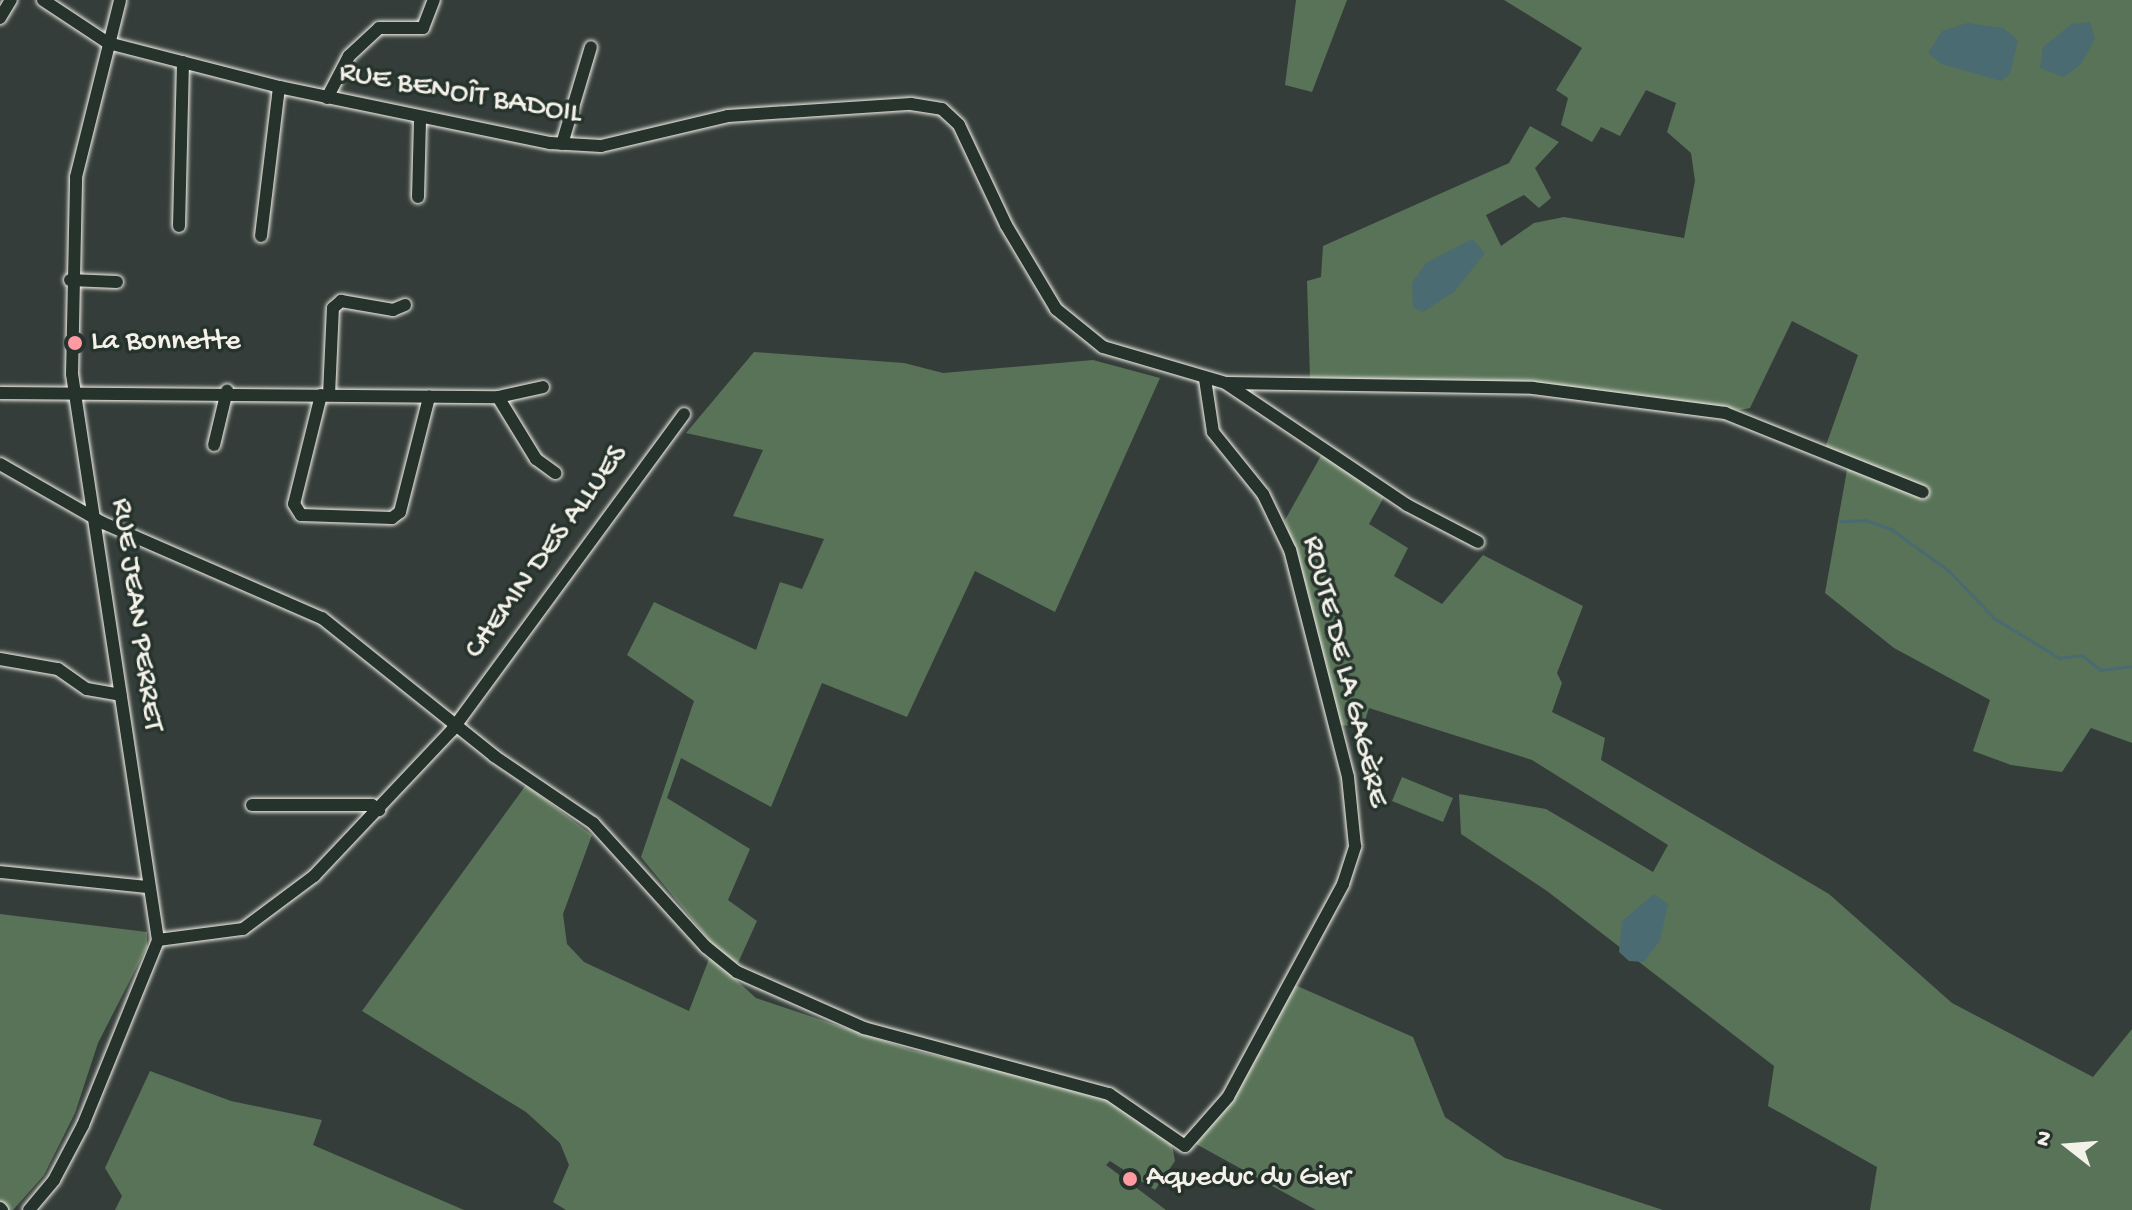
<!DOCTYPE html>
<html>
<head>
<meta charset="utf-8">
<style>
  body { margin:0 }
  #map { position:relative; width:2132px; height:1210px; overflow:hidden; background:#343d3a; font-family:"Gochi Hand",sans-serif }
  div>[style] { position:absolute }
  .green>* { inset:0; background:#597358 }
  .water>* { inset:0; background:#4a6b71 }
  .stream>* { height:3px; margin:-1.5px; padding:0 1.5px; transform-origin:1.5px; border-radius:1.5px; background:#4a6b71 }
  .roads { filter:drop-shadow(0 0 2px #f4f1e8) drop-shadow(0 0 2px #f4f1e8) }
  .minor>* { height:12px; margin:-6px; padding:0 6px; transform-origin:6px; border-radius:6px; background:#26332d }
  .dots>* { width:22px; height:22px; translate:-50% -50%; box-sizing:border-box; border:4px solid #26332d; border-radius:50% }
  span { translate:-50% -50%; white-space:nowrap; text-align:center; line-height:1.15; -webkit-text-stroke:7px #26332d; paint-order:stroke }
  .street-label { font-size:30px; color:#f4f1e8 }
  .poi-label { font-size:30px; color:#f4f1e8 }
  .left { translate:0 -50%; text-align:left }
  .north { position:absolute; left:2028px; top:1106px; width:80px; height:80px; -webkit-text-stroke:6px #26332d; paint-order:stroke; rotate:287deg; font-size:22px; font-weight:700; line-height:32px; text-align:center; color:#f4f1e8 }
  .north::after { content:''; display:block; margin:auto; width:28px; height:36px; background:#f4f1e8; clip-path:polygon(50% 0,100% 100%,50% 72%,0 100%) }
</style>
</head>
<body>
<div id="map">
  <div class="green">
    <div style="clip-path:polygon(1296px 0,1347px 0,1312px 92px,1285px 85px)"></div>
    <div style="clip-path:polygon(1504px 0,2132px 0,2132px 743px,2091px 728px,2062px 772px,2011px 765px,1973px 751px,1990px 700px,1894px 648px,1825px 593px,1849px 459px,1825px 448px,1858px 355px,1792px 321px,1750px 408px,1740px 410px,1534px 385px,1310px 378px,1307px 281px,1321px 277px,1323px 246px,1509px 163px,1530px 126px,1559px 142px,1535px 168px,1551px 198px,1539px 208px,1524px 195px,1486px 215px,1501px 246px,1534px 223px,1564px 217px,1684px 238px,1695px 181px,1691px 153px,1667px 132px,1676px 103px,1646px 90px,1620px 136px,1601px 127px,1592px 142px,1561px 125px,1568px 98px,1556px 90px,1582px 48px)"></div>
    <div style="clip-path:polygon(754px 352px,904px 363px,943px 373px,1093px 360px,1160px 378px,1055px 612px,975px 571px,907px 717px,822px 683px,771px 807px,681px 758px,667px 798px,750px 849px,728px 900px,757px 921px,732px 976px,756px 998px,911px 1050px,1088px 1090px,1122px 1106px,1172px 1145px,1175px 1161px,1155px 1190px,1110px 1161px,1106px 1165px,1166px 1210px,566px 1210px,553px 1202px,569px 1165px,560px 1143px,526px 1112px,362px 1011px,526px 785px,592px 835px,563px 914px,567px 944px,584px 962px,689px 1011px,714px 946px,641px 857px,694px 701px,627px 655px,654px 602px,756px 650px,780px 582px,802px 589px,824px 539px,733px 516px,763px 450px,686px 433px)"></div>
    <div style="clip-path:polygon(1322px 454px,1385px 495px,1369px 524px,1408px 548px,1394px 576px,1442px 604px,1483px 555px,1583px 606px,1557px 673px,1562px 683px,1552px 712px,1605px 738px,1601px 760px,1829px 894px,1952px 1003px,2093px 1077px,2132px 1029px,2132px 1210px,1870px 1210px,1877px 1167px,1768px 1106px,1774px 1066px,1547px 891px,1461px 834px,1459px 794px,1546px 809px,1653px 872px,1668px 845px,1532px 760px,1369px 708px,1363px 727px,1340px 725px,1285px 520px)"></div>
    <div style="clip-path:polygon(1402px 777px,1453px 798px,1443px 822px,1392px 801px)"></div>
    <div style="clip-path:polygon(0 914px,147px 932px,147px 947px,98px 1043px,75px 1113px,44px 1175px,13px 1210px,0 1210px)"></div>
    <div style="clip-path:polygon(1295px 985px,1413px 1037px,1445px 1117px,1505px 1158px,1663px 1210px,1316px 1210px,1196px 1144px,1230px 1101px)"></div>
    <div style="clip-path:polygon(150px 1071px,231px 1101px,322px 1120px,313px 1145px,464px 1210px,115px 1210px,122px 1196px,105px 1168px)"></div>
  </div>
  <div class="water">
    <div style="clip-path:polygon(2090px 22px,2095px 38px,2081px 64px,2064px 77px,2040px 68px,2043px 47px,2072px 24px)"></div>
    <div style="clip-path:polygon(1967px 23px,2003px 28px,2018px 40px,2010px 74px,2001px 81px,1941px 64px,1928px 53px,1942px 31px)"></div>
    <div style="clip-path:polygon(1472px 239px,1485px 253px,1455px 291px,1423px 312px,1413px 307px,1412px 283px,1426px 263px)"></div>
    <div style="clip-path:polygon(1654px 894px,1668px 904px,1660px 940px,1644px 962px,1629px 961px,1619px 952px,1622px 921px)"></div>
  </div>
  <div class="stream">
    <div style="left:1840px;top:521px;width:25px;rotate:-2deg"></div>
    <div style="left:1865px;top:520px;width:28px;rotate:19deg"></div>
    <div style="left:1891px;top:529px;width:72px;rotate:35.9deg"></div>
    <div style="left:1949px;top:571px;width:65px;rotate:46.2deg"></div>
    <div style="left:1994px;top:618px;width:76px;rotate:31.6deg"></div>
    <div style="left:2059px;top:658px;width:22px;rotate:-8deg"></div>
    <div style="left:2081px;top:655px;width:25px;rotate:37deg"></div>
    <div style="left:2101px;top:670px;width:31px;rotate:-7deg"></div>
  </div>
  <div class="roads">
    <div class="minor">
      <div style="left:43px;top:0;width:78px;rotate:33.5deg"></div>
      <div style="left:108px;top:43px;width:177px;rotate:14.4deg"></div>
      <div style="left:279px;top:87px;width:277px;rotate:11.7deg"></div>
      <div style="left:550px;top:143px;width:51px;rotate:3.4deg"></div>
      <div style="left:601px;top:146px;width:130px;rotate:-13.3deg"></div>
      <div style="left:728px;top:116px;width:183px;rotate:-3.8deg"></div>
      <div style="left:911px;top:104px;width:31px;rotate:9deg"></div>
      <div style="left:942px;top:109px;width:23px;rotate:43deg"></div>
      <div style="left:959px;top:125px;width:110px;rotate:64.8deg"></div>
      <div style="left:1006px;top:225px;width:98px;rotate:59.2deg"></div>
      <div style="left:1056px;top:309px;width:60px;rotate:39deg"></div>
      <div style="left:1103px;top:347px;width:128px;rotate:16.3deg"></div>
      <div style="left:1226px;top:383px;width:307px;rotate:0.9deg"></div>
      <div style="left:1533px;top:388px;width:194px;rotate:7.4deg"></div>
      <div style="left:1725px;top:413px;width:213px;rotate:21.8deg"></div>
      <div style="left:0;top:18px;width:21px;rotate:-59deg"></div>
      <div style="left:327px;top:98px;width:47px;rotate:-62.4deg"></div>
      <div style="left:349px;top:56px;width:41px;rotate:-43deg"></div>
      <div style="left:379px;top:28px;width:44px"></div>
      <div style="left:423px;top:28px;width:30px;rotate:-69deg"></div>
      <div style="left:562px;top:144px;width:101px;rotate:-73.4deg"></div>
      <div style="left:418px;top:197px;width:79px;rotate:-88.5deg"></div>
      <div style="left:179px;top:226px;width:164px;rotate:-88.6deg"></div>
      <div style="left:261px;top:236px;width:150px;rotate:-83.1deg"></div>
      <div style="left:70px;top:280px;width:47px;rotate:2.4deg"></div>
      <div style="left:1227px;top:384px;width:217px;rotate:33.9deg"></div>
      <div style="left:1407px;top:505px;width:80px;rotate:27.5deg"></div>
      <div style="left:0;top:393px;width:498px;rotate:0.5deg"></div>
      <div style="left:498px;top:397px;width:46px;rotate:-12.5deg"></div>
      <div style="left:321px;top:395px;width:112px;rotate:103.9deg"></div>
      <div style="left:294px;top:504px;width:13px;rotate:58deg"></div>
      <div style="left:301px;top:515px;width:91px;rotate:1.9deg"></div>
      <div style="left:392px;top:518px;width:10px;rotate:-37deg"></div>
      <div style="left:400px;top:512px;width:119px;rotate:-75.8deg"></div>
      <div style="left:329px;top:395px;width:87px;rotate:-87.4deg"></div>
      <div style="left:333px;top:308px;width:11px;rotate:-41deg"></div>
      <div style="left:341px;top:301px;width:53px;rotate:9.8deg"></div>
      <div style="left:393px;top:310px;width:13px;rotate:-23deg"></div>
      <div style="left:498px;top:397px;width:73px;rotate:58.5deg"></div>
      <div style="left:536px;top:459px;width:24px;rotate:36deg"></div>
      <div style="left:214px;top:445px;width:56px;rotate:-76.5deg"></div>
      <div style="left:0;top:464px;width:119px;rotate:29.8deg"></div>
      <div style="left:103px;top:523px;width:239px;rotate:23.5deg"></div>
      <div style="left:322px;top:618px;width:221px;rotate:38.7deg"></div>
      <div style="left:494px;top:756px;width:120px;rotate:34.1deg"></div>
      <div style="left:593px;top:823px;width:168px;rotate:47.7deg"></div>
      <div style="left:706px;top:947px;width:40px;rotate:39deg"></div>
      <div style="left:737px;top:972px;width:139px;rotate:23.8deg"></div>
      <div style="left:864px;top:1028px;width:254px;rotate:15.1deg"></div>
      <div style="left:1109px;top:1094px;width:92px;rotate:34.4deg"></div>
      <div style="left:1185px;top:1146px;width:65px;rotate:-48.7deg"></div>
      <div style="left:1228px;top:1097px;width:242px;rotate:-61.6deg"></div>
      <div style="left:1343px;top:884px;width:40px;rotate:-72deg"></div>
      <div style="left:1355px;top:846px;width:69px;rotate:-95.8deg"></div>
      <div style="left:1348px;top:777px;width:234px;rotate:-104.3deg"></div>
      <div style="left:1290px;top:550px;width:62px;rotate:-115.7deg"></div>
      <div style="left:1263px;top:494px;width:80px;rotate:-128.9deg"></div>
      <div style="left:1213px;top:432px;width:54px;rotate:-98.6deg"></div>
      <div style="left:0;top:659px;width:59px;rotate:9.8deg"></div>
      <div style="left:58px;top:669px;width:35px;rotate:35deg"></div>
      <div style="left:87px;top:689px;width:34px;rotate:10deg"></div>
      <div style="left:252px;top:805px;width:120px"></div>
      <div style="left:372px;top:805px;width:9px;rotate:36deg"></div>
      <div style="left:0;top:872px;width:149px;rotate:5.8deg"></div>
      <div style="left:158px;top:940px;width:86px;rotate:-7.4deg"></div>
      <div style="left:243px;top:929px;width:89px;rotate:-36.7deg"></div>
      <div style="left:314px;top:876px;width:201px;rotate:-46.6deg"></div>
      <div style="left:452px;top:730px;width:392px;rotate:-53.7deg"></div>
      <div style="left:0;top:1208px;width:3px;rotate:45deg"></div>
      <div style="left:29px;top:1210px;width:39px;rotate:-50deg"></div>
      <div style="left:54px;top:1180px;width:62px;rotate:-62.2deg"></div>
      <div style="left:83px;top:1125px;width:200px;rotate:-67.9deg"></div>
      <div style="left:158px;top:940px;width:572px;rotate:-98.64deg"></div>
      <div style="left:72px;top:374px;width:197px;rotate:-88.8deg"></div>
      <div style="left:76px;top:177px;width:182px;rotate:-76deg"></div>
    </div>
  </div>
  <div class="dots">
    <div style="left:75px;top:343px;background:#ff9aa2"></div>
    <div style="left:1130px;top:1179px;background:#ff9aa2"></div>
  </div>
  <div class="street-label">
    <span style="left:460px;top:95px;rotate:10deg">RUE BENOÎT BADOIL</span>
    <span style="left:548px;top:553px;rotate:-54deg">CHEMIN DES ALLUES</span>
    <span style="left:135px;top:615px;rotate:82deg">RUE JEAN PERRET</span>
    <span style="left:1343px;top:672px;rotate:76deg">ROUTE DE LA GAGÈRE</span>
  </div>
  <div class="poi-label">
    <span class="left" style="left:91px;top:343px">La Bonnette</span>
    <span class="left" style="left:1146px;top:1179px">Aqueduc du Gier</span>
  </div>
  <div class="north">N</div>
</div>
</body>
</html>
